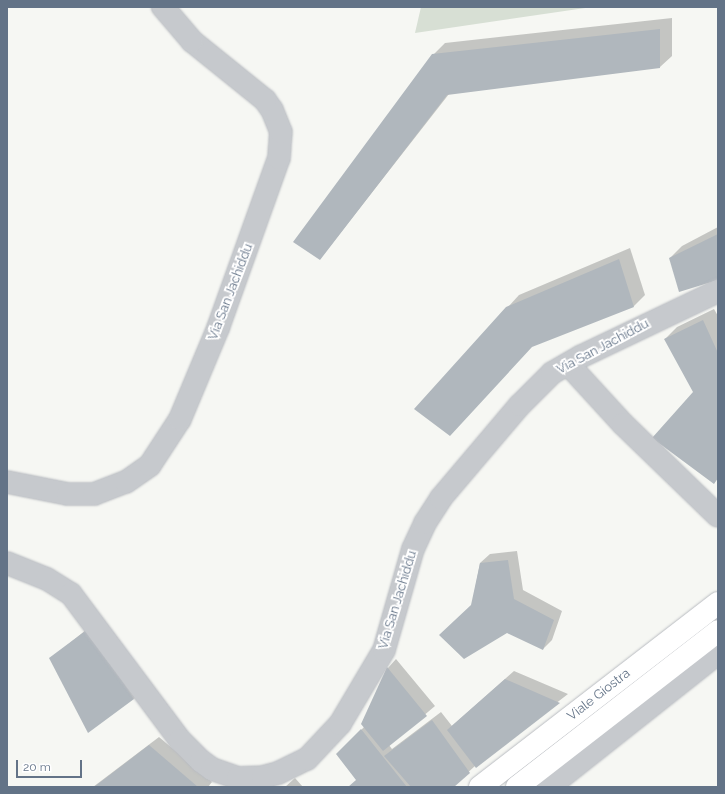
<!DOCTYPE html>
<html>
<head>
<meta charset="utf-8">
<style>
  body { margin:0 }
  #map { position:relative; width:725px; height:794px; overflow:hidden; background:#f6f7f3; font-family:Raleway,sans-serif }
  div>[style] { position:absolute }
  .green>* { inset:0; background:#d7dfd4 }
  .shadow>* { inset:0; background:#0003 }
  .building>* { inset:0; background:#b0b7bd }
  .roads { filter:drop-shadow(0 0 1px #b9bcc1) drop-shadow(0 0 1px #b9bcc1) }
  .street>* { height:22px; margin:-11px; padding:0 11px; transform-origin:11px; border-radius:11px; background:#c6c9cd }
  .primary>* { height:22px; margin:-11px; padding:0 11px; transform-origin:11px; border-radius:11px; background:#fff }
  span { translate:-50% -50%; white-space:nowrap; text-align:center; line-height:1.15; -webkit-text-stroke:4px #fff; paint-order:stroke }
  .street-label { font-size:13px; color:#637387 }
  .frame { position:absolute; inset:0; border:8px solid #637387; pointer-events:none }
  .scale { position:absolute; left:16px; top:760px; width:66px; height:18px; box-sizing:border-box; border:2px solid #637387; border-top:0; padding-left:5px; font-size:12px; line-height:14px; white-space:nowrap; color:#637387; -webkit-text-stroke:3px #fff; paint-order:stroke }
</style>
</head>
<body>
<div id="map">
  <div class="green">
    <div style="clip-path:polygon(421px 7px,592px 7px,415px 33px)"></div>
  </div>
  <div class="shadow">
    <div style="clip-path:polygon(672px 18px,672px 56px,660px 67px,449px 94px,320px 259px,433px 55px,445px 43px)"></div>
    <div style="clip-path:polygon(718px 227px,718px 279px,670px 258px,682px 246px)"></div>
    <div style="clip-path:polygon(630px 248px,645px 295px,634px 306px,507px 308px,519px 295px)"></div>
    <div style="clip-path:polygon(714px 309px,718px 316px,718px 478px,714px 483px,694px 392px,665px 339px,677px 327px)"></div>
    <div style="clip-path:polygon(517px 551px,523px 590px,562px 611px,552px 640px,543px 649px,472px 605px,480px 563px,490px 554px)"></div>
    <div style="clip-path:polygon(97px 621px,143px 690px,134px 699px,50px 659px)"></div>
    <div style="clip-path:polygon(396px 659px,435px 706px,389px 745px,392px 749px,441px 712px,452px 726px,514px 671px,568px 694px,475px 766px,452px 787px,349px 787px,357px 780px,338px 754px,365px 726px,362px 723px,388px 668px)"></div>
    <div style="clip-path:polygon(159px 737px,212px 782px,208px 787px,93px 787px)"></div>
    <div style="clip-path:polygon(295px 778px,303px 787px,285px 787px)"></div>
  </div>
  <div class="building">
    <div style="clip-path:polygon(660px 29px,660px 68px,447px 95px,320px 260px,293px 242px,432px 54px)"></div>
    <div style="clip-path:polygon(718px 234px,718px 280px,679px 292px,669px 258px)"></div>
    <div style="clip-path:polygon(619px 259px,634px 307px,532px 347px,450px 436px,414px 409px,506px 307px)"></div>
    <div style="clip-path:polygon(703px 320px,718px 353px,718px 478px,714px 484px,652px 438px,693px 392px,664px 339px)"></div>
    <div style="clip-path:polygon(508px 560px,514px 599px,554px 620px,543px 650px,507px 633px,464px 659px,439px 635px,471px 605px,480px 563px)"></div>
    <div style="clip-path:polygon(88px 629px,134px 699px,88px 733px,49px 658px)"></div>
    <div style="clip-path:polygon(387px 667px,427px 716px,383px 751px,361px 724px)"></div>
    <div style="clip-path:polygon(505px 679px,560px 703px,476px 768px,447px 730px)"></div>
    <div style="clip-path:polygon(432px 720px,470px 773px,454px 787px,411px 787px,384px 756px)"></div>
    <div style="clip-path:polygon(361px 729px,407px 787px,348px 787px,356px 780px,336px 754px)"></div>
    <div style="clip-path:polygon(149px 745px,198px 787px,94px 787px)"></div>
  </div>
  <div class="roads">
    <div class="street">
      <div style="left:568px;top:364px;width:81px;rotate:47.5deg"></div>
      <div style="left:623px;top:424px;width:132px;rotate:44.1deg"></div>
      <div style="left:7px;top:482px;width:62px;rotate:11.1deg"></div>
      <div style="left:68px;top:494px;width:26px"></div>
      <div style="left:94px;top:494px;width:34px;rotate:-21deg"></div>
      <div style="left:126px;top:482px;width:29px;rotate:-35deg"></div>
      <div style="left:150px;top:465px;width:55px;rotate:-56.9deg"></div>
      <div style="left:180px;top:419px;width:99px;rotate:-67.3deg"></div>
      <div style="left:218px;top:328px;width:181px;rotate:-70.3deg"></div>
      <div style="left:279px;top:158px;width:26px;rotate:-86deg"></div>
      <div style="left:281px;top:132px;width:24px;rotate:-112deg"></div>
      <div style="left:272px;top:110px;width:12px;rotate:-125deg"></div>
      <div style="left:265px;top:100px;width:94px;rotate:-141.1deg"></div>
      <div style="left:192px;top:41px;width:45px;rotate:-130.5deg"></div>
      <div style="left:7px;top:563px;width:43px;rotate:21.8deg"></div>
      <div style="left:47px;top:579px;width:28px;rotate:32deg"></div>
      <div style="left:71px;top:594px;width:182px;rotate:53.3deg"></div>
      <div style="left:180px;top:740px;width:30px;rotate:45deg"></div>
      <div style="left:201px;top:761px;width:14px;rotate:36deg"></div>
      <div style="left:212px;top:769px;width:28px;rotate:19deg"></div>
      <div style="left:238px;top:778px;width:25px;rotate:-2deg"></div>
      <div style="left:263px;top:777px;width:16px;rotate:-15deg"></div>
      <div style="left:278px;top:773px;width:32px;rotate:-26deg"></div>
      <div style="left:307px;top:759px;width:48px;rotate:-46.7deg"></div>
      <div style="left:340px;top:724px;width:86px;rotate:-59.3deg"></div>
      <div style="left:384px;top:650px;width:105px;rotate:-74deg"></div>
      <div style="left:413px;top:549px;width:29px;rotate:-65deg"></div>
      <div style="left:425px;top:523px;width:30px;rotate:-57deg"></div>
      <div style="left:441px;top:498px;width:122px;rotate:-49.7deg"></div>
      <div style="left:520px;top:405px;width:45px;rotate:-45deg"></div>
      <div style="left:552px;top:373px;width:34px;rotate:-30deg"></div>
      <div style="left:582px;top:356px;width:151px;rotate:-25.5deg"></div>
      <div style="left:549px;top:787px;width:216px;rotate:-38.4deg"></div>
    </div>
    <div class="primary">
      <div style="left:480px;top:787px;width:301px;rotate:-37.7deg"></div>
      <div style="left:517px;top:787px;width:254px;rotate:-37.8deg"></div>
    </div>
  </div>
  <div class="street-label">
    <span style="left:231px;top:292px;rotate:-69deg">Via San Jachiddu</span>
    <span style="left:603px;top:347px;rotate:-28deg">Via San Jachiddu</span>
    <span style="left:398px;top:600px;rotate:-73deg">Via San Jachiddu</span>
    <span style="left:599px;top:695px;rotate:-38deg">Viale Giostra</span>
  </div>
  <div class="frame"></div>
  <div class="scale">20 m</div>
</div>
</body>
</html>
